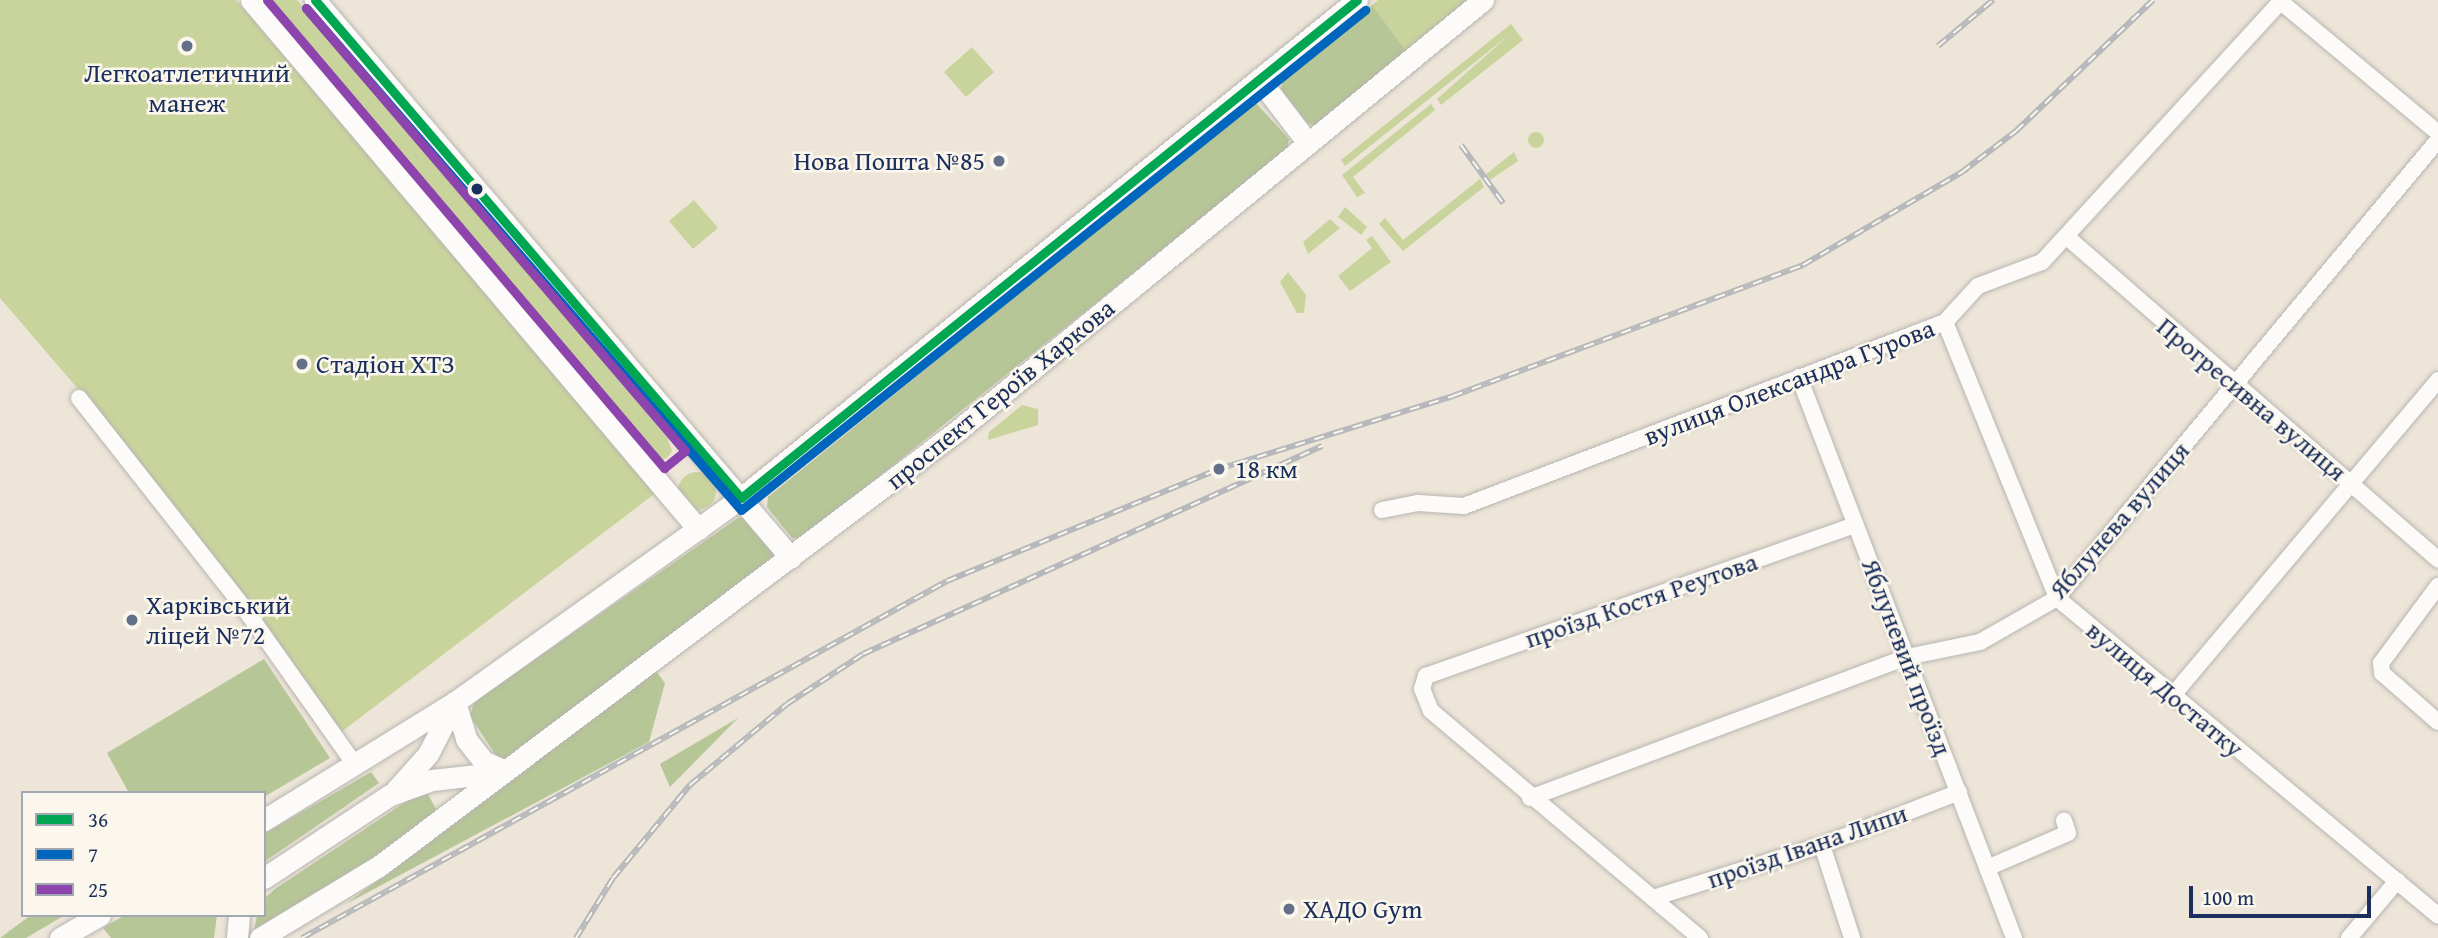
<!DOCTYPE html>
<html>
<head>
<meta charset="utf-8">
<style>
  body { margin:0 }
  #map { position:relative; width:2438px; height:938px; overflow:hidden; background:#ede5d8; font-family:"Gentium Book Plus",serif }
  div>[style] { position:absolute }
  .green>* { inset:0; background:#c9d49d }
  .round { border-radius:50% }
  .forest>* { inset:0; background:#b6c696 }
  .roads { filter:drop-shadow(0 0 2px #b8b5b1) drop-shadow(0 0 2px #b8b5b1) }
  .minor>* { height:16px; margin:-8px; padding:0 8px; transform-origin:8px; border-radius:8px; background:#fcfbf9 }
  .major>* { height:21px; margin:-10.5px; padding:0 10.5px; transform-origin:10.5px; border-radius:10.5px; background:#fcfbf9 }
  .rail>* { height:6px; margin-top:-3px; transform-origin:0; background:repeating-linear-gradient(90deg,#fbf7ec 0 10px,#b7b8bb 0 20px); box-sizing:border-box; border-block:2px solid #b7b8bb }
  .bus-1>* { height:9px; margin:-4.5px; padding:0 4.5px; transform-origin:4.5px; border-radius:4.5px; background:#00a651 }
  .bus-2>* { height:9px; margin:-4.5px; padding:0 4.5px; transform-origin:4.5px; border-radius:4.5px; background:#0065bd }
  .bus-3>* { height:9px; margin:-4.5px; padding:0 4.5px; transform-origin:4.5px; border-radius:4.5px; background:#8e44ad }
  .dots>* { width:19px; height:19px; translate:-50% -50%; box-sizing:border-box; border:4px solid #fbf7ec; border-radius:50% }
  span { translate:-50% -50%; white-space:nowrap; text-align:center; line-height:1.15; -webkit-text-stroke:5px #fbf7ec; paint-order:stroke }
  .poi-label { font-size:26px; color:#1b2f5e }
  .right { translate:-100% -50%; text-align:right }
  .left { translate:0 -50%; text-align:left }
  .street-label { font-size:26px; color:#1b2f5e }
  .legend { position:absolute; left:21px; top:791px; width:245px; height:126px; box-sizing:border-box; background:#fbf7ec; border:2px solid #a1a7b3; margin:0; padding:9px 12px; list-style:none; font-size:21px; color:#1b2f5e }
  .legend li { display:flex; align-items:center; gap:14px; height:35px }
  .legend b { width:35px; border:2px solid #a1a7b3 }
  .scale { position:absolute; left:2189px; top:886px; width:182px; height:32px; box-sizing:border-box; border:4px solid #1b2f5e; border-top:0; padding-left:9px; font-size:21px; line-height:24px; white-space:nowrap; color:#1b2f5e; -webkit-text-stroke:5px #fbf7ec; paint-order:stroke }
</style>
</head>
<body>
<div id="map">
  <div class="green">
    <div style="clip-path:polygon(0 0,236px 0,657px 492px,336px 736px,114px 431px,0 298px)"></div>
    <div style="clip-path:polygon(263px 0,297px 0,667px 437px,672px 451px,667px 458px,655px 462px)"></div>
    <div style="clip-path:polygon(1378px 0,1470px 0,1407px 52px,1372px 5px)"></div>
    <div style="clip-path:polygon(1511px 24px,1523px 40px,1441px 105px,1437px 99px,1509px 35px,1345px 166px,1341px 160px)"></div>
    <div style="clip-path:polygon(972px 47px,994px 72px,966px 97px,944px 72px)"></div>
    <div style="clip-path:polygon(1431px 104px,1435px 110px,1353px 177px,1365px 193px,1357px 197px,1342px 175px)"></div>
    <div class="round" style="left:1528px;top:132px;width:16px;height:16px"></div>
    <div style="clip-path:polygon(1514px 152px,1518px 161px,1490px 180px,1485px 175px)"></div>
    <div style="clip-path:polygon(1480px 179px,1484px 187px,1403px 251px,1379px 224px,1385px 218px,1403px 240px)"></div>
    <div style="clip-path:polygon(694px 200px,718px 228px,693px 249px,669px 221px)"></div>
    <div style="clip-path:polygon(1345px 207px,1367px 227px,1361px 235px,1338px 217px)"></div>
    <div style="clip-path:polygon(1330px 219px,1340px 228px,1308px 254px,1303px 242px)"></div>
    <div style="clip-path:polygon(1372px 236px,1391px 262px,1350px 291px,1338px 276px,1372px 248px,1366px 240px)"></div>
    <div style="clip-path:polygon(1288px 272px,1306px 295px,1304px 313px,1297px 313px,1280px 282px)"></div>
    <div style="clip-path:polygon(1022px 405px,1038px 409px,1038px 425px,988px 440px,989px 432px)"></div>
    <div class="round" style="left:678px;top:472px;width:38px;height:38px"></div>
  </div>
  <div class="forest">
    <div style="clip-path:polygon(1372px 5px,1407px 52px,1317px 126px,1307px 123px,1281px 89px,1283px 80px)"></div>
    <div style="clip-path:polygon(1255px 102px,1289px 139px,1287px 150px,802px 538px,792px 538px,767px 507px,768px 497px)"></div>
    <div style="clip-path:polygon(738px 518px,748px 518px,778px 548px,773px 563px,511px 760px,497px 757px,470px 716px,474px 702px)"></div>
    <div style="clip-path:polygon(264px 659px,330px 758px,264px 797px,129px 793px,107px 753px)"></div>
    <div style="clip-path:polygon(656px 671px,665px 683px,649px 742px,346px 904px)"></div>
    <div style="clip-path:polygon(738px 718px,670px 787px,660px 764px)"></div>
    <div style="clip-path:polygon(371px 772px,379px 783px,264px 862px,264px 834px)"></div>
    <div style="clip-path:polygon(425px 789px,440px 816px,254px 932px,257px 915px,264px 915px,264px 899px,275px 889px)"></div>
    <div style="clip-path:polygon(31px 915px,65px 915px,26px 938px,0 938px)"></div>
    <div style="clip-path:polygon(125px 915px,217px 915px,214px 938px,111px 938px,103px 928px)"></div>
  </div>
  <div class="roads">
    <div class="minor">
      <div style="left:2281px;top:2px;width:204px;rotate:39.8deg"></div>
      <div style="left:2067px;top:237px;width:492px;rotate:41deg"></div>
      <div style="left:1945px;top:322px;width:298px;rotate:67.9deg"></div>
      <div style="left:2057px;top:598px;width:496px;rotate:39.8deg"></div>
      <div style="left:1799px;top:377px;width:601px;rotate:69.03deg"></div>
      <div style="left:79px;top:398px;width:267px;rotate:51.8deg"></div>
      <div style="left:244px;top:608px;width:192px;rotate:54.7deg"></div>
      <div style="left:1382px;top:510px;width:37px;rotate:-11deg"></div>
      <div style="left:1418px;top:503px;width:46px;rotate:3.7deg"></div>
      <div style="left:1464px;top:506px;width:515px;rotate:-20.93deg"></div>
      <div style="left:1945px;top:322px;width:49px;rotate:-47.5deg"></div>
      <div style="left:1978px;top:286px;width:68px;rotate:-20.6deg"></div>
      <div style="left:2042px;top:262px;width:355px;rotate:-47.5deg"></div>
      <div style="left:2438px;top:586px;width:96px;rotate:126.5deg"></div>
      <div style="left:2381px;top:663px;width:10px;rotate:84deg"></div>
      <div style="left:2382px;top:673px;width:74px;rotate:41.2deg"></div>
      <div style="left:2173px;top:695px;width:412px;rotate:-49.9deg"></div>
      <div style="left:1530px;top:798px;width:403px;rotate:-20.5deg"></div>
      <div style="left:1907px;top:657px;width:75px;rotate:-11.6deg"></div>
      <div style="left:1980px;top:642px;width:89px;rotate:-29.7deg"></div>
      <div style="left:2057px;top:598px;width:596px;rotate:-50.24deg"></div>
      <div style="left:1822px;top:845px;width:98px;rotate:72.1deg"></div>
      <div style="left:1987px;top:868px;width:88px;rotate:-23.4deg"></div>
      <div style="left:2068px;top:833px;width:13px;rotate:-108deg"></div>
      <div style="left:1653px;top:898px;width:177px;rotate:-17.4deg"></div>
      <div style="left:1822px;top:845px;width:147px;rotate:-21.1deg"></div>
      <div style="left:1700px;top:938px;width:352px;rotate:-139.8deg"></div>
      <div style="left:1431px;top:711px;width:24px;rotate:-112deg"></div>
      <div style="left:1422px;top:689px;width:14px;rotate:-73deg"></div>
      <div style="left:1426px;top:676px;width:455px;rotate:-19.4deg"></div>
      <div style="left:2349px;top:938px;width:75px;rotate:-49.9deg"></div>
    </div>
    <div class="major">
      <div style="left:251px;top:0;width:693px;rotate:49.8deg"></div>
      <div style="left:315px;top:0;width:733px;rotate:49.53deg"></div>
      <div style="left:1259px;top:79px;width:81px;rotate:52.6deg"></div>
      <div style="left:455px;top:702px;width:39px;rotate:73deg"></div>
      <div style="left:466px;top:739px;width:28px;rotate:52deg"></div>
      <div style="left:483px;top:761px;width:24px;rotate:24deg"></div>
      <div style="left:396px;top:790px;width:48px;rotate:-48.4deg"></div>
      <div style="left:428px;top:754px;width:59px;rotate:-62.6deg"></div>
      <div style="left:264px;top:820px;width:225px;rotate:-31.7deg"></div>
      <div style="left:455px;top:702px;width:351px;rotate:-35.5deg"></div>
      <div style="left:741px;top:498px;width:792px;rotate:-38.95deg"></div>
      <div style="left:264px;top:878px;width:151px;rotate:-33.4deg"></div>
      <div style="left:390px;top:795px;width:45px;rotate:-19.7deg"></div>
      <div style="left:432px;top:780px;width:71px;rotate:-6.4deg"></div>
      <div style="left:60px;top:938px;width:46px;rotate:-29.9deg"></div>
      <div style="left:237px;top:938px;width:23px;rotate:-85deg"></div>
      <div style="left:260px;top:938px;width:139px;rotate:-31.2deg"></div>
      <div style="left:379px;top:866px;width:723px;rotate:-36.96deg"></div>
      <div style="left:957px;top:431px;width:680px;rotate:-39.33deg"></div>
    </div>
  </div>
  <div class="rail">
    <div style="left:1938px;top:46px;width:72px;rotate:-39.9deg"></div>
    <div style="left:1461px;top:145px;width:72px;rotate:54.1deg"></div>
    <div style="left:302px;top:938px;width:737px;rotate:-28.96deg"></div>
    <div style="left:947px;top:581px;width:294px;rotate:-22.4deg"></div>
    <div style="left:1219px;top:469px;width:245px;rotate:-17.3deg"></div>
    <div style="left:1453px;top:396px;width:374px;rotate:-20.5deg"></div>
    <div style="left:1803px;top:265px;width:184px;rotate:-30.3deg"></div>
    <div style="left:1962px;top:172px;width:68px;rotate:-37.2deg"></div>
    <div style="left:2016px;top:131px;width:190px;rotate:-43.7deg"></div>
    <div style="left:576px;top:938px;width:70px;rotate:-58.3deg"></div>
    <div style="left:613px;top:878px;width:121px;rotate:-50.4deg"></div>
    <div style="left:690px;top:785px;width:126px;rotate:-39.9deg"></div>
    <div style="left:787px;top:704px;width:91px;rotate:-33.3deg"></div>
    <div style="left:863px;top:654px;width:504px;rotate:-24.38deg"></div>
  </div>
  <div class="bus-1">
    <div style="left:315px;top:0;width:655px;rotate:49.46deg"></div>
    <div style="left:741px;top:498px;width:792px;rotate:-38.95deg"></div>
  </div>
  <div class="bus-2">
    <div style="left:306px;top:8px;width:664px;rotate:49.09deg"></div>
    <div style="left:741px;top:510px;width:800px;rotate:-38.7deg"></div>
  </div>
  <div class="bus-3">
    <div style="left:267px;top:0;width:614px;rotate:49.69deg"></div>
    <div style="left:664px;top:468px;width:27px;rotate:-39deg"></div>
    <div style="left:685px;top:451px;width:583px;rotate:-130.55deg"></div>
  </div>
  <div class="dots">
    <div style="left:187px;top:46px;background:#646f89"></div>
    <div style="left:999px;top:161px;background:#646f89"></div>
    <div style="left:477px;top:189px;background:#1b2f5e"></div>
    <div style="left:302px;top:364px;background:#646f89"></div>
    <div style="left:1219px;top:469px;background:#646f89"></div>
    <div style="left:132px;top:620px;background:#646f89"></div>
    <div style="left:1289px;top:909px;background:#646f89"></div>
  </div>
  <div class="poi-label">
    <span style="left:187px;top:88px">Легкоатлетичний<br>манеж</span>
    <span class="right" style="left:985px;top:161px">Нова Пошта №85</span>
    <span class="left" style="left:316px;top:364px">Стадіон ХТЗ</span>
    <span class="left" style="left:1235px;top:469px">18 км</span>
    <span class="left" style="left:146px;top:620px">Харківський<br>ліцей №72</span>
    <span class="left" style="left:1303px;top:909px">ХАДО Gym</span>
  </div>
  <div class="street-label">
    <span style="left:1789px;top:382px;rotate:-21deg">вулиця Олександра Гурова</span>
    <span style="left:1000px;top:394px;rotate:-39deg">проспект Героїв Харкова</span>
    <span style="left:2252px;top:399px;rotate:40deg">Прогресивна вулиця</span>
    <span style="left:2119px;top:520px;rotate:-49deg">Яблунева вулиця</span>
    <span style="left:1641px;top:600px;rotate:-19deg">проїзд Костя Реутова</span>
    <span style="left:1907px;top:657px;rotate:69deg">Яблуневий проїзд</span>
    <span style="left:2165px;top:689px;rotate:40deg">вулиця Достатку</span>
    <span style="left:1807px;top:846px;rotate:-19deg">проїзд Івана Липи</span>
  </div>
  <ul class="legend">
  <li><b style="height:9px;background:#00a651"></b>36</li>
  <li><b style="height:9px;background:#0065bd"></b>7</li>
  <li><b style="height:9px;background:#8e44ad"></b>25</li>
  </ul>
  <div class="scale">100 m</div>
</div>
</body>
</html>
